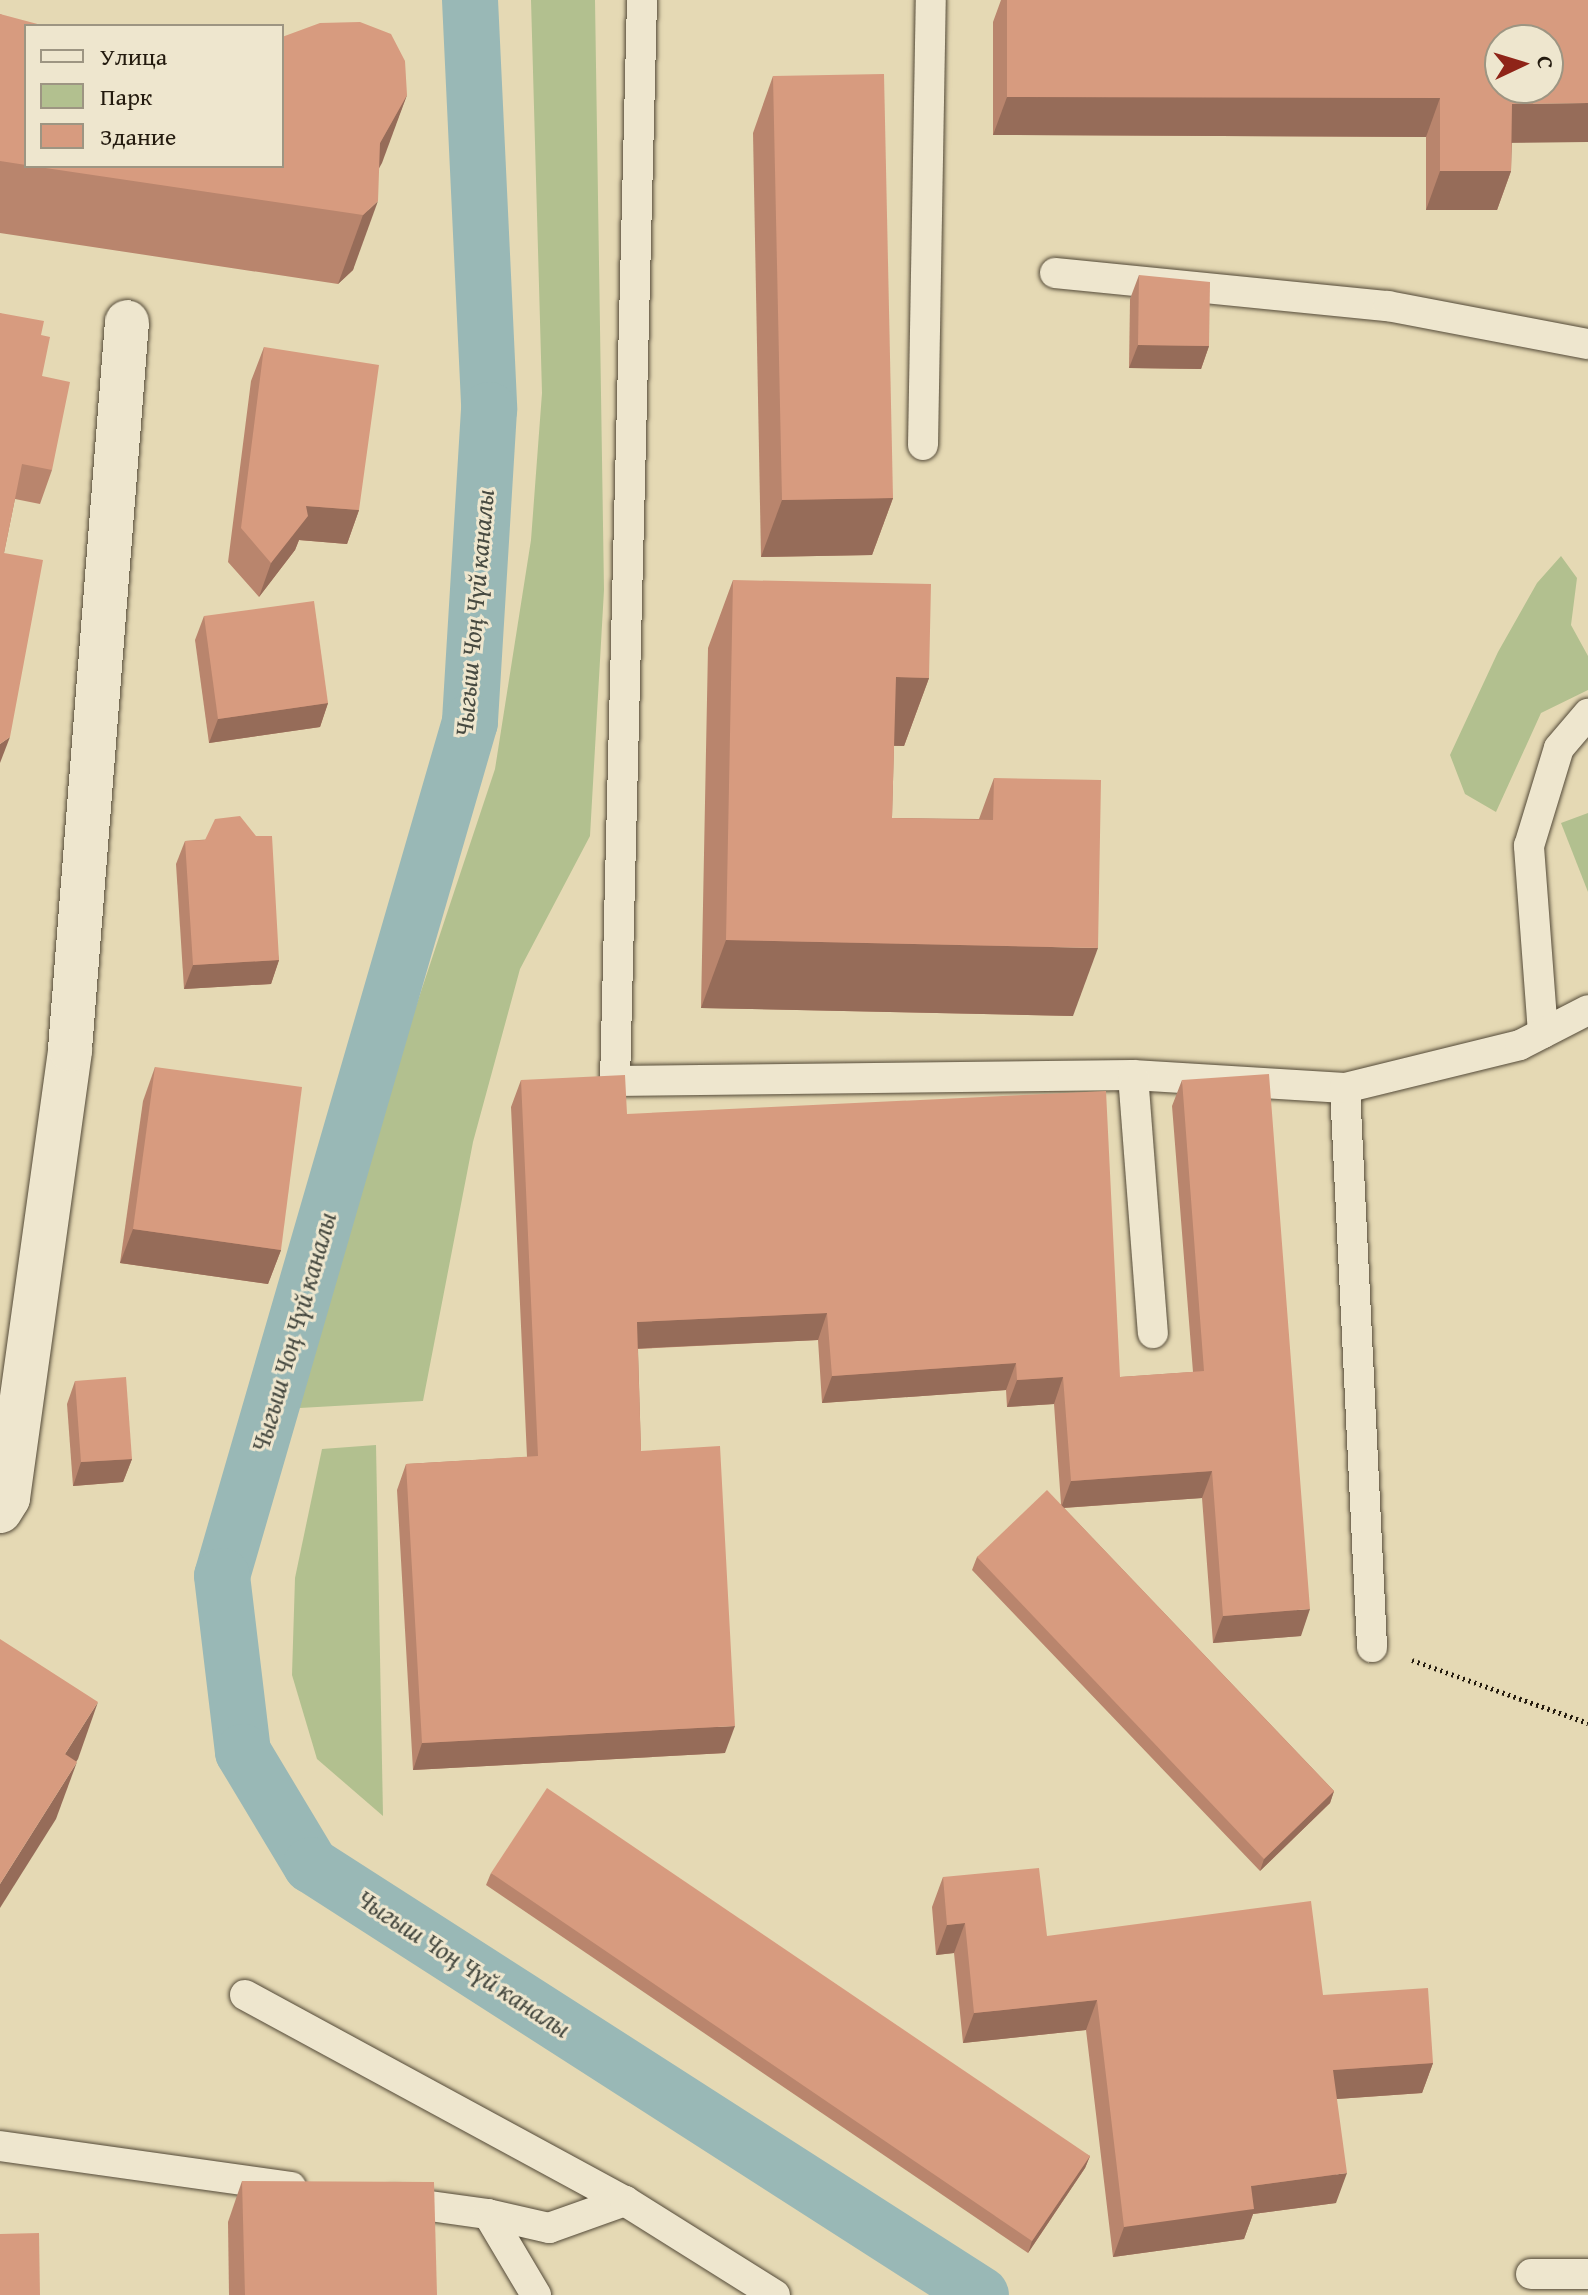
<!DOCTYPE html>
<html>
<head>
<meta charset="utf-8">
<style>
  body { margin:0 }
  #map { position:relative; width:1588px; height:2295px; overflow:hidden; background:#e5d9b4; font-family:"Gentium Book Plus",serif }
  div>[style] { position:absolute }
  .green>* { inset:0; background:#b2c08f }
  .canal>* { height:56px; margin:-28px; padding:0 28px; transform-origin:28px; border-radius:28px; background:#99b8b6 }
  .path>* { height:5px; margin-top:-2.5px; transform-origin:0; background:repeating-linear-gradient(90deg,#241b0f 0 2px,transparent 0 6px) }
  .roads { filter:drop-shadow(0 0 2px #544a38) drop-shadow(0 0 2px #544a38) }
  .service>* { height:30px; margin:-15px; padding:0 15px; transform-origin:15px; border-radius:15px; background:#eee6ce }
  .minor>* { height:44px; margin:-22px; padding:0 22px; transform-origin:22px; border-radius:22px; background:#eee6ce }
  .wall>* { inset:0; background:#b9856d }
  .shaded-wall>* { inset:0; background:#966c59 }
  .building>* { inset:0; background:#d79b7f }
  span { translate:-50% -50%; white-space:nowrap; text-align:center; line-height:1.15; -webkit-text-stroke:6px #eee6ce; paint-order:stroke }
  .water-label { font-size:26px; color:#474a41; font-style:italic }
  .legend { position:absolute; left:24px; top:24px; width:260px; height:144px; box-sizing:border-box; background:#eee6ce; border:2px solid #9d9582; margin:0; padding:10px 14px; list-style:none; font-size:24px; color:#241b0f }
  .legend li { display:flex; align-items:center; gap:16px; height:40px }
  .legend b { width:40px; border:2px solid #9d9582 }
  .north { position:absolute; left:1484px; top:24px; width:80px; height:80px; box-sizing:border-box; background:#eee6ce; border:2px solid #9d9582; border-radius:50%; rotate:86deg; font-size:22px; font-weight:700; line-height:32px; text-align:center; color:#241b0f }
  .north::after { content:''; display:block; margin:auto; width:28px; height:36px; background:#8f2418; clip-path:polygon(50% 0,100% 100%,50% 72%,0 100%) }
</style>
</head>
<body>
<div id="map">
  <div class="green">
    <div style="clip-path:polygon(531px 0,595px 0,604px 590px,590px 836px,520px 969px,473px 1142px,423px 1401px,282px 1409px,495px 769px,531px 540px,542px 393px)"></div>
    <div style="clip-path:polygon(1561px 556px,1577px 578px,1571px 625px,1588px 656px,1588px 690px,1541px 713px,1496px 812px,1465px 794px,1450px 755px,1498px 652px,1537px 583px)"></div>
    <div style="clip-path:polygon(1588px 813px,1588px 892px,1561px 823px)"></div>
    <div style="clip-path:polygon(376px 1445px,383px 1816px,317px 1759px,292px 1675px,295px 1578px,322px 1449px)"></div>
  </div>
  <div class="canal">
    <div style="left:470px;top:0;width:410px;rotate:87.3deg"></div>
    <div style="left:489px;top:410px;width:313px;rotate:93.5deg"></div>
    <div style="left:470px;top:722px;width:889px;rotate:106.19deg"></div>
    <div style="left:222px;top:1576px;width:177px;rotate:83.2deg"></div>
    <div style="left:243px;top:1752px;width:132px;rotate:59deg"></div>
    <div style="left:311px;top:1865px;width:796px;rotate:32.69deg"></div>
  </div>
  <div class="path">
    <div style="left:1412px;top:1660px;width:187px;rotate:19.7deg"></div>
  </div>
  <div class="roads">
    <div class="service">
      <div style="left:642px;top:0;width:1081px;rotate:91.43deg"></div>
      <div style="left:615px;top:1081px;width:518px;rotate:-0.66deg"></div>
      <div style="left:1133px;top:1075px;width:212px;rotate:3.5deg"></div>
      <div style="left:1345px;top:1088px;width:560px;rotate:87.23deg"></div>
      <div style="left:1055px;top:273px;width:335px;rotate:5.7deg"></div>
      <div style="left:1388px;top:306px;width:204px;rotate:10.8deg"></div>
      <div style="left:923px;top:445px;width:445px;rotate:-89deg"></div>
      <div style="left:1543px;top:1033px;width:188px;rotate:-94.3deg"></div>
      <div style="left:1529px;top:846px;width:102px;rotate:-73deg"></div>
      <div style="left:1559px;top:748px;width:45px;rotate:-49.5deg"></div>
      <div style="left:1133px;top:1075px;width:259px;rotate:85.6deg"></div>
      <div style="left:1345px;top:1088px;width:180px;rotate:-13.8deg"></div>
      <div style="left:1520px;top:1045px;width:76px;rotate:-27.2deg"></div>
      <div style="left:245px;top:1995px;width:432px;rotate:28.5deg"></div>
      <div style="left:0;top:2146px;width:294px;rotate:8deg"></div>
      <div style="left:394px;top:2201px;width:95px;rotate:7.9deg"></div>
      <div style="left:488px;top:2214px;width:94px;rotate:59.3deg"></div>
      <div style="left:488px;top:2214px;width:63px;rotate:12.9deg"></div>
      <div style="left:549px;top:2228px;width:81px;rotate:-19.6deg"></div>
      <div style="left:625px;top:2201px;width:177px;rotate:32.1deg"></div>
      <div style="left:1531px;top:2274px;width:57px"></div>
    </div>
    <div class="minor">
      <div style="left:0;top:1511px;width:15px;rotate:-58deg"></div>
      <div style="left:8px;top:1498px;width:453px;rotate:-82.1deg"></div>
      <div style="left:70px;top:1049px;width:729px;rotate:-85.52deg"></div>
    </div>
  </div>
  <div class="wall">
    <div style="clip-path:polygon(1001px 0,1588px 0,1512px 143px,1511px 171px,1497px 210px,1426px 210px,1426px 137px,993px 135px,993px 22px)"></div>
    <div style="clip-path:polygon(0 14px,26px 26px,26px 166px,282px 166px,407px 95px,379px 167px,353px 270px,338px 284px,0 233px)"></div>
    <div style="clip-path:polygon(773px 76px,893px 498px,872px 555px,761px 557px,753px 133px)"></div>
    <div style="clip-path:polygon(1139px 275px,1209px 346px,1201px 369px,1129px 368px,1130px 299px)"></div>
    <div style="clip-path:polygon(0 313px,41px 335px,42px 376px,52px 470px,40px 504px,15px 499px,4px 553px)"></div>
    <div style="clip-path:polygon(264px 347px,359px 510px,347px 544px,299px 540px,295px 550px,259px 597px,228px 562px,251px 381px)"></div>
    <div style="clip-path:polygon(733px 580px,929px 678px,904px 746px,894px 746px,892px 818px,979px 819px,994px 778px,1073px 1016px,701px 1008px,708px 648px)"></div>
    <div style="clip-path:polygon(204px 616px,328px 703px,320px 727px,209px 743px,195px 640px)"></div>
    <div style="clip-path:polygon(256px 836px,279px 960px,271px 984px,184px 989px,176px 864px,185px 841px)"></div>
    <div style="clip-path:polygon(155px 1067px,281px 1250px,268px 1284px,120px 1263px,143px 1101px)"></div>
    <div style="clip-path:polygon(521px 1080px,627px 1114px,1120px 1377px,1193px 1372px,1172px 1106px,1182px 1080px,1301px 1636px,1213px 1643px,1202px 1498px,1064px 1508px,1334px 1791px,1330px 1803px,1260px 1871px,972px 1570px,977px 1557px,1061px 1504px,1054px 1404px,1007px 1407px,1006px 1390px,822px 1403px,818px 1340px,638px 1349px,641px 1451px,725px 1753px,413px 1770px,397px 1490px,406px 1464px,527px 1457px,511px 1107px)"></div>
    <div style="clip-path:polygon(75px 1381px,132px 1459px,123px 1482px,73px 1486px,67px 1404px)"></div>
    <div style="clip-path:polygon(491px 1873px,1090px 2156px,1085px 2168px,1028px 2253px,486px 1885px)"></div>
    <div style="clip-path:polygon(943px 1877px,1047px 1936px,1323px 1995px,1433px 2063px,1422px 2093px,1337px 2099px,1336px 2203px,1253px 2214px,1244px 2239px,1113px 2257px,1086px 2030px,963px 2043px,954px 1953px,936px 1955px,932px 1907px)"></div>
    <div style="clip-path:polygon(242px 2181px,437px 2295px,229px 2295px,228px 2222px)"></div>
  </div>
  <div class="shaded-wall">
    <div style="clip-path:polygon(407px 95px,382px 163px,355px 211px,380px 143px)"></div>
    <div style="clip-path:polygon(1007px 97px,1440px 98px,1426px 137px,993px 135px)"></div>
    <div style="clip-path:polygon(1588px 103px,1588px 142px,1498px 143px,1512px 104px)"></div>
    <div style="clip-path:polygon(1440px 171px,1511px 171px,1497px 210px,1426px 210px)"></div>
    <div style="clip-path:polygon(378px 201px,353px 270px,338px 284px,363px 215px)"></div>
    <div style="clip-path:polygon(1138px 345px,1209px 346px,1201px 369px,1129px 368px)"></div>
    <div style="clip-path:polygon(893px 498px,872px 555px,761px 557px,782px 500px)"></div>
    <div style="clip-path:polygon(306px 506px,359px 510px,347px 544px,299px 540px,295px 550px,259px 597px,271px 563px)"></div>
    <div style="clip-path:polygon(896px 677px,929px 678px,904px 746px,871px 745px)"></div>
    <div style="clip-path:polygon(328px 703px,320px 727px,209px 743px,218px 719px)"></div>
    <div style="clip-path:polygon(10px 737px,0 763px,0 744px)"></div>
    <div style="clip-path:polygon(726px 940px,1098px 948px,1073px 1016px,701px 1008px)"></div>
    <div style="clip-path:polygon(279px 960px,271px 984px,184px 989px,193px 965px)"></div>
    <div style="clip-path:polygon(133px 1229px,281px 1250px,268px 1284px,120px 1263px)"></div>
    <div style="clip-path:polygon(827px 1313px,818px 1340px,627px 1349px,637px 1322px)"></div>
    <div style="clip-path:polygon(1016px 1363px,1006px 1390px,822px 1403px,832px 1376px)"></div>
    <div style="clip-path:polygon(1063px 1377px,1054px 1404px,1007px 1407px,1017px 1380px)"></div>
    <div style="clip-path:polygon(132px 1459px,123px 1482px,73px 1486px,81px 1462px)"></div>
    <div style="clip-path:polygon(1212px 1471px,1202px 1498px,1061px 1508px,1071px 1481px)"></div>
    <div style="clip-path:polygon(1310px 1609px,1301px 1636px,1213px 1643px,1223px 1616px)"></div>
    <div style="clip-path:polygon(98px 1702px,78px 1759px,44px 1811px,65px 1754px)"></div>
    <div style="clip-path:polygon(735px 1726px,725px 1753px,413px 1770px,422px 1743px)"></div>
    <div style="clip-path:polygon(77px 1762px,56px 1819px,0 1908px,0 1884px)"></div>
    <div style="clip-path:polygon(1334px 1791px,1330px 1803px,1260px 1871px,1264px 1859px)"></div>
    <div style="clip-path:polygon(965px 1923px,954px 1953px,936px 1955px,947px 1925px)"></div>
    <div style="clip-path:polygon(1097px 2000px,1086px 2030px,963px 2043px,974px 2013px)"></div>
    <div style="clip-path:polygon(1433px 2063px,1422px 2093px,1322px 2100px,1333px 2070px)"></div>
    <div style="clip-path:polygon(1090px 2156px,1085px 2168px,1028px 2253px,1032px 2241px)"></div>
    <div style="clip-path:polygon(1347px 2173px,1336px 2203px,1253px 2214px,1244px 2239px,1113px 2257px,1124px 2227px,1251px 2186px)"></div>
  </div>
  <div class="building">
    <div style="clip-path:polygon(evenodd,1007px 0,1588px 0,1588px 103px,1512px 104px,1511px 171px,1440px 171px,1440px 98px,1007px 97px,1007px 0,1500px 40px,1548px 40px,1548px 88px,1500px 88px,1500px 40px)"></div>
    <div style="clip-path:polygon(0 14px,45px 26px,26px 26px,26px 165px,0 161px)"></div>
    <div style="clip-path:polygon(360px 22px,391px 34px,405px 61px,407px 95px,380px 143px,378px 201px,363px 215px,32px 166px,282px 166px,282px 37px,320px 23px)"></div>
    <div style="clip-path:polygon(884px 74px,893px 498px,782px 500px,773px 76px)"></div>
    <div style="clip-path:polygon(1139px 275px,1210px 282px,1209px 346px,1138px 345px)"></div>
    <div style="clip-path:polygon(0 313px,44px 321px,41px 335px,50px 337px,42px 376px,70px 382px,52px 470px,22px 464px,4px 553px,43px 560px,10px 737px,0 744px)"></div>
    <div style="clip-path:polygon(264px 347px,379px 365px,359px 510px,306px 506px,308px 516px,271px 563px,241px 528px)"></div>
    <div style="clip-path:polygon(733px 580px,931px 584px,929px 678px,896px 677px,892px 818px,993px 820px,994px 778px,1101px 780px,1098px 948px,726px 940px)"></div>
    <div style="clip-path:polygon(314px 601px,328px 703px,218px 719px,204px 616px)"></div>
    <div style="clip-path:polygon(240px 816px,256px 836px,272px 836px,279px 960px,193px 965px,185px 841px,205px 840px,215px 819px)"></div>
    <div style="clip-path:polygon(155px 1067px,302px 1087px,281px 1250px,133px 1229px)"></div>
    <div style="clip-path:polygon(1269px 1074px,1310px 1609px,1223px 1616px,1212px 1471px,1071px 1481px,1063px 1377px,1017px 1380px,1016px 1363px,832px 1376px,827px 1313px,637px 1322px,641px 1451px,720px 1446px,735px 1726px,422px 1743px,406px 1464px,538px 1456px,521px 1080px,625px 1075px,627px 1114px,1106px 1091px,1120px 1377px,1204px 1371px,1182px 1080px)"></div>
    <div style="clip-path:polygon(126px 1377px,132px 1459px,81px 1462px,75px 1381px)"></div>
    <div style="clip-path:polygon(1047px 1490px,1334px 1791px,1264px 1859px,977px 1557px)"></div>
    <div style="clip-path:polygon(0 1639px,98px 1702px,65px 1754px,77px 1762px,0 1884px)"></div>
    <div style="clip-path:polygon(547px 1788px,1090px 2156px,1032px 2241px,491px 1873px)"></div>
    <div style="clip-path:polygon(1039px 1868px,1047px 1936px,1311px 1901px,1323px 1995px,1428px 1988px,1433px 2063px,1333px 2070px,1347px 2173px,1251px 2186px,1254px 2209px,1124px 2227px,1097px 2000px,974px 2013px,965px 1923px,947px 1925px,943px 1877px)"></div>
    <div style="clip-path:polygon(242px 2181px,434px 2182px,437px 2295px,245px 2295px)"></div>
    <div style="clip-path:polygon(39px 2233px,40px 2295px,0 2295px,0 2234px)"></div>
  </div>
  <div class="water-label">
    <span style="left:474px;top:613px;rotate:-85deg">Чыгыш Чоң Чүй каналы</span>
    <span style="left:293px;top:1332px;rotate:-74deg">Чыгыш Чоң Чүй каналы</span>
    <span style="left:464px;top:1963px;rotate:33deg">Чыгыш Чоң Чүй каналы</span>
  </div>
  <ul class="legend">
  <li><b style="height:10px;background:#eee6ce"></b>Улица</li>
  <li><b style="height:22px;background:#b2c08f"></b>Парк</li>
  <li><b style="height:22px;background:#d79b7f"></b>Здание</li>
  </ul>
  <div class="north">С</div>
</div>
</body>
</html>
